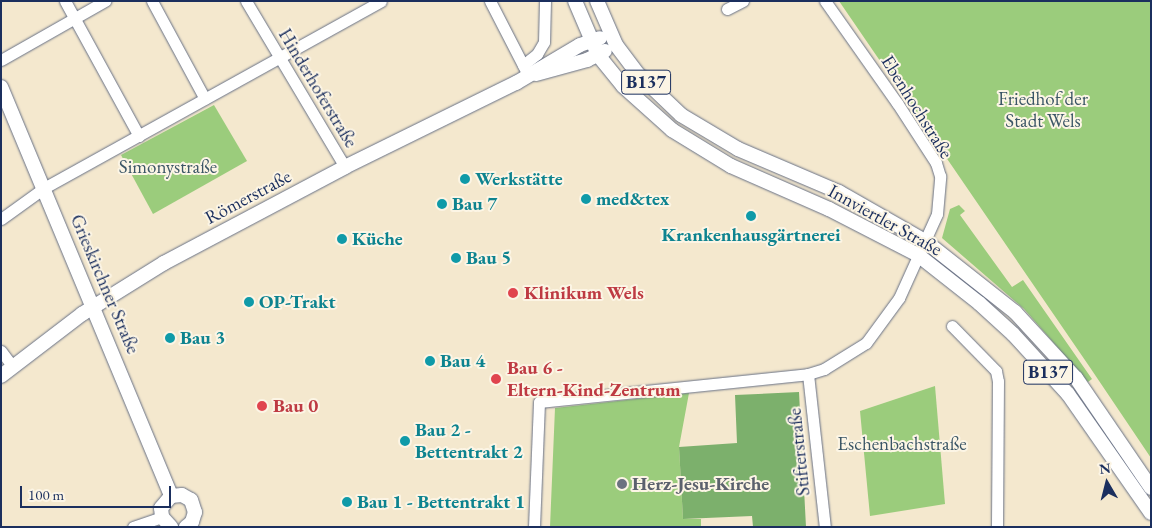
<!DOCTYPE html>
<html>
<head>
<meta charset="utf-8">
<style>
  body { margin:0 }
  #map { position:relative; width:1152px; height:528px; overflow:hidden; background:#f4e8ce; font-family:"EB Garamond",serif }
  div>[style] { position:absolute }
  .green>* { inset:0; background:#9bcc7c }
  .forest>* { inset:0; background:#7cb06c }
  .roads { filter:drop-shadow(0 0 1px #677085) drop-shadow(0 0 1px #677085) }
  .minor>* { height:11px; margin:-5.5px; padding:0 5.5px; transform-origin:5.5px; border-radius:5.5px; background:#fff }
  .major>* { height:14px; margin:-7px; padding:0 7px; transform-origin:7px; border-radius:7px; background:#fff }
  .dots>* { width:14px; height:14px; translate:-50% -50%; box-sizing:border-box; border:2px solid #fcf5e5; border-radius:50% }
  span { translate:-50% -50%; white-space:nowrap; text-align:center; line-height:1.15; -webkit-text-stroke:4px #fcf5e5; paint-order:stroke }
  .shield-label span { padding:1px 4px; background:#fcf5e5; border:1px solid; border-radius:4px; -webkit-text-stroke-width:0 }
  .shield-label { font-size:18px; color:#1b2f5e; font-weight:700 }
  .street-label { font-size:19px; color:#1b2f5e }
  .park-label { font-size:19px; color:#3b5666 }
  .culture-label { font-size:19px; color:#0d838f; font-weight:700 }
  .left { translate:0 -50%; text-align:left }
  .health-label { font-size:19px; color:#be3a42; font-weight:700 }
  .worship-label { font-size:19px; color:#5b616d; font-weight:700 }
  .frame { position:absolute; inset:0; border:2px solid #1b2f5e; pointer-events:none }
  .north { position:absolute; left:1082px; top:458px; width:50px; height:50px; -webkit-text-stroke:4px #fcf5e5; paint-order:stroke; rotate:352deg; font-size:14px; font-weight:700; line-height:20px; text-align:center; color:#1b2f5e }
  .north::after { content:''; display:block; margin:auto; width:18px; height:22px; background:#1b2f5e; clip-path:polygon(50% 0,100% 100%,50% 72%,0 100%) }
  .scale { position:absolute; left:20px; top:486px; width:151px; height:22px; box-sizing:border-box; border:2px solid #1b2f5e; border-top:0; padding-left:6px; font-size:15px; line-height:18px; white-space:nowrap; color:#1b2f5e; -webkit-text-stroke:4px #fcf5e5; paint-order:stroke }
</style>
</head>
<body>
<div id="map">
  <div class="green">
    <div style="clip-path:polygon(839px 1px,1151px 1px,1151px 458px,1089px 366px)"></div>
    <div style="clip-path:polygon(214px 105px,247px 161px,153px 214px,121px 155px)"></div>
    <div style="clip-path:polygon(959px 205px,965px 211px,960px 215px,1012px 287px,1023px 280px,1092px 379px,1088px 382px,1024px 309px,942px 238px,950px 209px)"></div>
    <div style="clip-path:polygon(935px 386px,945px 504px,870px 516px,860px 411px)"></div>
    <div style="clip-path:polygon(689px 393px,679px 447px,683px 519px,701px 519px,701px 527px,550px 527px,555px 408px)"></div>
  </div>
  <div class="forest">
    <div style="clip-path:polygon(799px 392px,806px 527px,753px 527px,752px 516px,683px 519px,679px 447px,737px 443px,735px 395px)"></div>
  </div>
  <div class="roads">
    <div class="minor">
      <div style="left:65px;top:1px;width:154px;rotate:61.3deg"></div>
      <div style="left:152px;top:1px;width:111px;rotate:61.6deg"></div>
      <div style="left:246px;top:1px;width:193px;rotate:59.2deg"></div>
      <div style="left:490px;top:1px;width:83px;rotate:62.8deg"></div>
      <div style="left:727px;top:9px;width:18px;rotate:-27deg"></div>
      <div style="left:1px;top:60px;width:120px;rotate:-29.6deg"></div>
      <div style="left:523px;top:65px;width:18px;rotate:-38deg"></div>
      <div style="left:537px;top:54px;width:14px;rotate:-60deg"></div>
      <div style="left:544px;top:42px;width:41px;rotate:-88.6deg"></div>
      <div style="left:1px;top:219px;width:53px;rotate:-35.8deg"></div>
      <div style="left:44px;top:188px;width:385px;rotate:-29deg"></div>
      <div style="left:952px;top:326px;width:63px;rotate:45.6deg"></div>
      <div style="left:996px;top:371px;width:10px;rotate:79deg"></div>
      <div style="left:998px;top:381px;width:146px;rotate:90.4deg"></div>
      <div style="left:1px;top:351px;width:20px;rotate:53deg"></div>
      <div style="left:808px;top:374px;width:154px;rotate:83.7deg"></div>
      <div style="left:133px;top:527px;width:31px;rotate:-19deg"></div>
      <div style="left:534px;top:527px;width:125px;rotate:-87.7deg"></div>
      <div style="left:539px;top:402px;width:270px;rotate:-5.9deg"></div>
      <div style="left:808px;top:374px;width:17px;rotate:-17deg"></div>
      <div style="left:824px;top:369px;width:49px;rotate:-31.8deg"></div>
      <div style="left:866px;top:343px;width:56px;rotate:-53.7deg"></div>
      <div style="left:899px;top:298px;width:92px;rotate:-65.7deg"></div>
      <div style="left:937px;top:214px;width:38px;rotate:-85deg"></div>
      <div style="left:940px;top:176px;width:14px;rotate:-107deg"></div>
      <div style="left:936px;top:163px;width:72px;rotate:-123deg"></div>
      <div style="left:897px;top:103px;width:125px;rotate:-125.2deg"></div>
    </div>
    <div class="major">
      <div style="left:575px;top:1px;width:59px;rotate:66.9deg"></div>
      <div style="left:598px;top:55px;width:40px;rotate:51deg"></div>
      <div style="left:623px;top:86px;width:66px;rotate:41.9deg"></div>
      <div style="left:672px;top:130px;width:69px;rotate:31.4deg"></div>
      <div style="left:731px;top:166px;width:107px;rotate:23.7deg"></div>
      <div style="left:829px;top:209px;width:100px;rotate:27.3deg"></div>
      <div style="left:918px;top:255px;width:78px;rotate:38.2deg"></div>
      <div style="left:979px;top:303px;width:46px;rotate:42.4deg"></div>
      <div style="left:1013px;top:334px;width:81px;rotate:47.5deg"></div>
      <div style="left:1068px;top:394px;width:145px;rotate:55.1deg"></div>
      <div style="left:597px;top:1px;width:48px;rotate:66.6deg"></div>
      <div style="left:616px;top:45px;width:36px;rotate:53deg"></div>
      <div style="left:638px;top:74px;width:59px;rotate:43.6deg"></div>
      <div style="left:681px;top:115px;width:66px;rotate:30.8deg"></div>
      <div style="left:738px;top:149px;width:110px;rotate:23.1deg"></div>
      <div style="left:839px;top:192px;width:99px;rotate:29.7deg"></div>
      <div style="left:925px;top:241px;width:115px;rotate:38.3deg"></div>
      <div style="left:1015px;top:312px;width:90px;rotate:47.3deg"></div>
      <div style="left:1076px;top:378px;width:133px;rotate:55.7deg"></div>
      <div style="left:536px;top:74px;width:53px;rotate:-15.4deg"></div>
      <div style="left:587px;top:60px;width:20px;rotate:-27deg"></div>
      <div style="left:1px;top:87px;width:443px;rotate:67.4deg"></div>
      <div style="left:1px;top:376px;width:102px;rotate:-37.4deg"></div>
      <div style="left:82px;top:314px;width:97px;rotate:-31.9deg"></div>
      <div style="left:164px;top:263px;width:205px;rotate:-27.9deg"></div>
      <div style="left:345px;top:167px;width:191px;rotate:-26.2deg"></div>
      <div style="left:516px;top:83px;width:74px;rotate:-30.7deg"></div>
      <div style="left:580px;top:45px;width:21px;rotate:-19deg"></div>
      <div style="left:171px;top:527px;width:13px;rotate:-132deg"></div>
      <div style="left:162px;top:517px;width:9px;rotate:-96deg"></div>
      <div style="left:161px;top:508px;width:16px;rotate:-50deg"></div>
      <div style="left:171px;top:496px;width:11px;rotate:-5deg"></div>
      <div style="left:182px;top:495px;width:10px;rotate:29deg"></div>
      <div style="left:191px;top:500px;width:13px;rotate:72deg"></div>
      <div style="left:195px;top:512px;width:10px;rotate:107deg"></div>
      <div style="left:192px;top:522px;width:8px;rotate:140deg"></div>
    </div>
  </div>
  <div class="dots">
    <div style="left:465px;top:179px;background:#0f9aa8"></div>
    <div style="left:586px;top:199px;background:#0f9aa8"></div>
    <div style="left:442px;top:204px;background:#0f9aa8"></div>
    <div style="left:751px;top:216px;background:#0f9aa8"></div>
    <div style="left:342px;top:239px;background:#0f9aa8"></div>
    <div style="left:456px;top:258px;background:#0f9aa8"></div>
    <div style="left:513px;top:293px;background:#e0444e"></div>
    <div style="left:249px;top:302px;background:#0f9aa8"></div>
    <div style="left:170px;top:338px;background:#0f9aa8"></div>
    <div style="left:430px;top:361px;background:#0f9aa8"></div>
    <div style="left:496px;top:379px;background:#e0444e"></div>
    <div style="left:262px;top:406px;background:#e0444e"></div>
    <div style="left:405px;top:441px;background:#0f9aa8"></div>
    <div style="left:622px;top:484px;background:#6b7280"></div>
    <div style="left:347px;top:502px;background:#0f9aa8"></div>
  </div>
  <div class="shield-label">
    <span style="left:646px;top:82px">B137</span>
    <span style="left:1048px;top:372px">B137</span>
  </div>
  <div class="street-label">
    <span style="left:318px;top:88px;rotate:59deg">Hinderhoferstraße</span>
    <span style="left:917px;top:107px;rotate:58deg">Ebenhochstraße</span>
    <span style="left:248px;top:197px;rotate:-28deg">Römerstraße</span>
    <span style="left:885px;top:220px;rotate:29deg">Innviertler Straße</span>
    <span style="left:105px;top:284px;rotate:67deg">Grieskirchner Straße</span>
    <span style="left:799px;top:452px;rotate:-96deg">Stifterstraße</span>
  </div>
  <div class="park-label">
    <span style="left:1043px;top:110px">Friedhof der<br>Stadt Wels</span>
    <span style="left:168px;top:167px">Simonystraße</span>
    <span style="left:902px;top:444px">Eschenbachstraße</span>
  </div>
  <div class="culture-label">
    <span class="left" style="left:475px;top:179px">Werkstätte</span>
    <span class="left" style="left:596px;top:199px">med&amp;tex</span>
    <span class="left" style="left:452px;top:204px">Bau 7</span>
    <span style="left:751px;top:235px">Krankenhausgärtnerei</span>
    <span class="left" style="left:352px;top:239px">Küche</span>
    <span class="left" style="left:466px;top:258px">Bau 5</span>
    <span class="left" style="left:259px;top:302px">OP-Trakt</span>
    <span class="left" style="left:180px;top:338px">Bau 3</span>
    <span class="left" style="left:440px;top:361px">Bau 4</span>
    <span class="left" style="left:415px;top:441px">Bau 2 -<br>Bettentrakt 2</span>
    <span class="left" style="left:357px;top:502px">Bau 1 - Bettentrakt 1</span>
  </div>
  <div class="health-label">
    <span class="left" style="left:524px;top:293px">Klinikum Wels</span>
    <span class="left" style="left:507px;top:379px">Bau 6 -<br>Eltern-Kind-Zentrum</span>
    <span class="left" style="left:273px;top:406px">Bau 0</span>
  </div>
  <div class="worship-label">
    <span class="left" style="left:632px;top:484px">Herz-Jesu-Kirche</span>
  </div>
  <div class="frame"></div>
  <div class="north">N</div>
  <div class="scale">100 m</div>
</div>
</body>
</html>
